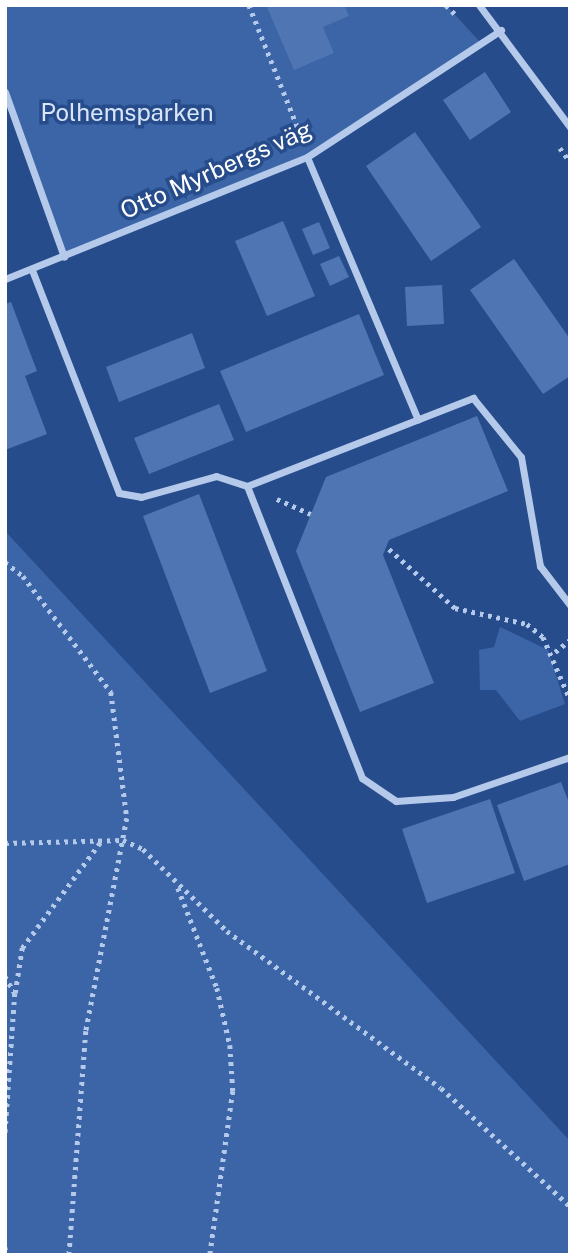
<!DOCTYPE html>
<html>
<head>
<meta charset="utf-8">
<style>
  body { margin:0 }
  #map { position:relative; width:575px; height:1260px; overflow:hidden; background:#274c8b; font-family:"Public Sans",sans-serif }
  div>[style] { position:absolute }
  .green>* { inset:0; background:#3b65a7 }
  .building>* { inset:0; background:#4f75b2 }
  .path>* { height:4.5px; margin-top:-2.25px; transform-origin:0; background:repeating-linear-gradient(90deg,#b5c9ea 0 3.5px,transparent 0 8.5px) }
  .minor>* { height:7px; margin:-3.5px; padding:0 3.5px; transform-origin:3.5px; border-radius:3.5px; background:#b5c9ea }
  span { translate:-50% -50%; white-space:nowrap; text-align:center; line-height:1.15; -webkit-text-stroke:7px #274c8b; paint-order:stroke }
  .park-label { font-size:24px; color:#d9e5f8 }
  .street-label { font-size:24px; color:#fff }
  .frame { position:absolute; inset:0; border:7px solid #fff; pointer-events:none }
</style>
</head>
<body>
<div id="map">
  <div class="green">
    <div style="clip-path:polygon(5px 5px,446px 5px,481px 43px,307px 157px,64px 257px,5px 97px)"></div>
    <div style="clip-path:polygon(5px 531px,570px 1141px,570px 1255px,5px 1255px)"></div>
    <div style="clip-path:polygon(500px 627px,548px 650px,565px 704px,520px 721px,496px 690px,480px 690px,479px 650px,494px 647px)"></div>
  </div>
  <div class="building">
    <div style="clip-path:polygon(266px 5px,344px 5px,349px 16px,323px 27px,334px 53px,294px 70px)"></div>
    <div style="clip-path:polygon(485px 72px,511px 112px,470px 140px,443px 100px)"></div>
    <div style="clip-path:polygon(415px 132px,481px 227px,431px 261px,366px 166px)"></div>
    <div style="clip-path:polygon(283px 221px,315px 296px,267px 316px,235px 241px)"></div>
    <div style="clip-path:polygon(319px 222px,330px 248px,313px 255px,302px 229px)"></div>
    <div style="clip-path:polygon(339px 256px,349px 277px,330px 286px,320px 264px)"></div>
    <div style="clip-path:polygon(514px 259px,570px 339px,570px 376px,543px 394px,470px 290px)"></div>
    <div style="clip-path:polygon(442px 285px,444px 324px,407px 326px,405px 287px)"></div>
    <div style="clip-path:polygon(11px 302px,37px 371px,25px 376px,47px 434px,5px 450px,5px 304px)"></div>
    <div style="clip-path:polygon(359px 314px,384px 375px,246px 432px,220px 371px)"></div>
    <div style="clip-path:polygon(192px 333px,205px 368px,119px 402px,106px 367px)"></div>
    <div style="clip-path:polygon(219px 404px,234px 440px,149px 474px,134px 438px)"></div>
    <div style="clip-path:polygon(477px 416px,508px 491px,389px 540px,383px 555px,434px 683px,360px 712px,296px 551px,326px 477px)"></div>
    <div style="clip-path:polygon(199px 494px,267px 671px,210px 693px,143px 516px)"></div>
    <div style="clip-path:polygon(561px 782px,570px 805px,570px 864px,524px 881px,497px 805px)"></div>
    <div style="clip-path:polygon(490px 799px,515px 873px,427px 903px,402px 829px)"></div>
  </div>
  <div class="path">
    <div style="left:249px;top:5px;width:141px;rotate:68.3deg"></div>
    <div style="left:446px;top:5px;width:17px;rotate:45deg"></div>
    <div style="left:560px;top:148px;width:17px;rotate:54deg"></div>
    <div style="left:277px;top:499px;width:37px;rotate:24deg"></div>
    <div style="left:389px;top:549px;width:89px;rotate:41.8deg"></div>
    <div style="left:455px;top:608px;width:74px;rotate:12.5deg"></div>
    <div style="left:527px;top:624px;width:21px;rotate:39deg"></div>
    <div style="left:543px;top:637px;width:68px;rotate:66.5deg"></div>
    <div style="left:5px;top:562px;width:23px;rotate:38deg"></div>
    <div style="left:23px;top:576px;width:146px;rotate:52.8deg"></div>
    <div style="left:111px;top:692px;width:127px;rotate:82.8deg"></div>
    <div style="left:127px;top:818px;width:217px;rotate:100.9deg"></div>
    <div style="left:86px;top:1031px;width:225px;rotate:94.3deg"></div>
    <div style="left:555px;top:652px;width:19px;rotate:-39deg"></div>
    <div style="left:5px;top:843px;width:118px;rotate:-1.5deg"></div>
    <div style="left:123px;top:840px;width:22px;rotate:24deg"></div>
    <div style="left:143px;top:849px;width:117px;rotate:44.3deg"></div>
    <div style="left:227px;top:931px;width:265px;rotate:36.3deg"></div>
    <div style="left:441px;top:1088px;width:175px;rotate:42.5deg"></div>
    <div style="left:178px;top:888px;width:107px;rotate:68.7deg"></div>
    <div style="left:217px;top:988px;width:58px;rotate:77.2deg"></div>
    <div style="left:230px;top:1045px;width:46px;rotate:86.3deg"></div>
    <div style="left:233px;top:1091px;width:166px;rotate:98deg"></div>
    <div style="left:5px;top:976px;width:20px;rotate:60deg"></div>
    <div style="left:15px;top:993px;width:143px;rotate:94deg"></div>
    <div style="left:15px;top:993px;width:46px;rotate:-81.2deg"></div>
    <div style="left:22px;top:948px;width:134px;rotate:-53.5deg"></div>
    <div style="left:5px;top:1247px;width:8px;rotate:76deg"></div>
  </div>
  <div class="minor">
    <div style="left:479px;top:5px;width:152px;rotate:53.3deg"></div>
    <div style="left:5px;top:92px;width:175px;rotate:70.3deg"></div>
    <div style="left:307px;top:157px;width:285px;rotate:67.1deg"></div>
    <div style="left:32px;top:270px;width:239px;rotate:68.7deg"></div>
    <div style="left:119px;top:493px;width:22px;rotate:10deg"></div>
    <div style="left:141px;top:497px;width:78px;rotate:-15.6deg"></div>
    <div style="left:216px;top:476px;width:33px;rotate:18deg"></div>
    <div style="left:247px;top:486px;width:314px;rotate:68.5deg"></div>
    <div style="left:362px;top:778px;width:41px;rotate:34.1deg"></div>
    <div style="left:396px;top:801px;width:57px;rotate:-4deg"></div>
    <div style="left:453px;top:797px;width:124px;rotate:-18.9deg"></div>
    <div style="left:5px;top:279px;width:326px;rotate:-22deg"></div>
    <div style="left:307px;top:157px;width:232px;rotate:-33.2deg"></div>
    <div style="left:247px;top:486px;width:243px;rotate:-21.3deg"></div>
    <div style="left:473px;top:398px;width:76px;rotate:50.9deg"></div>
    <div style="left:521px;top:457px;width:111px;rotate:80.1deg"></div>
    <div style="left:540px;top:566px;width:49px;rotate:52.4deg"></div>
  </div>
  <div class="park-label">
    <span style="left:127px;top:113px">Polhemsparken</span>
  </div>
  <div class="street-label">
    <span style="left:216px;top:170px;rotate:-24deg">Otto Myrbergs väg</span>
  </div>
  <div class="frame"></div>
</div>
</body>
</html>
